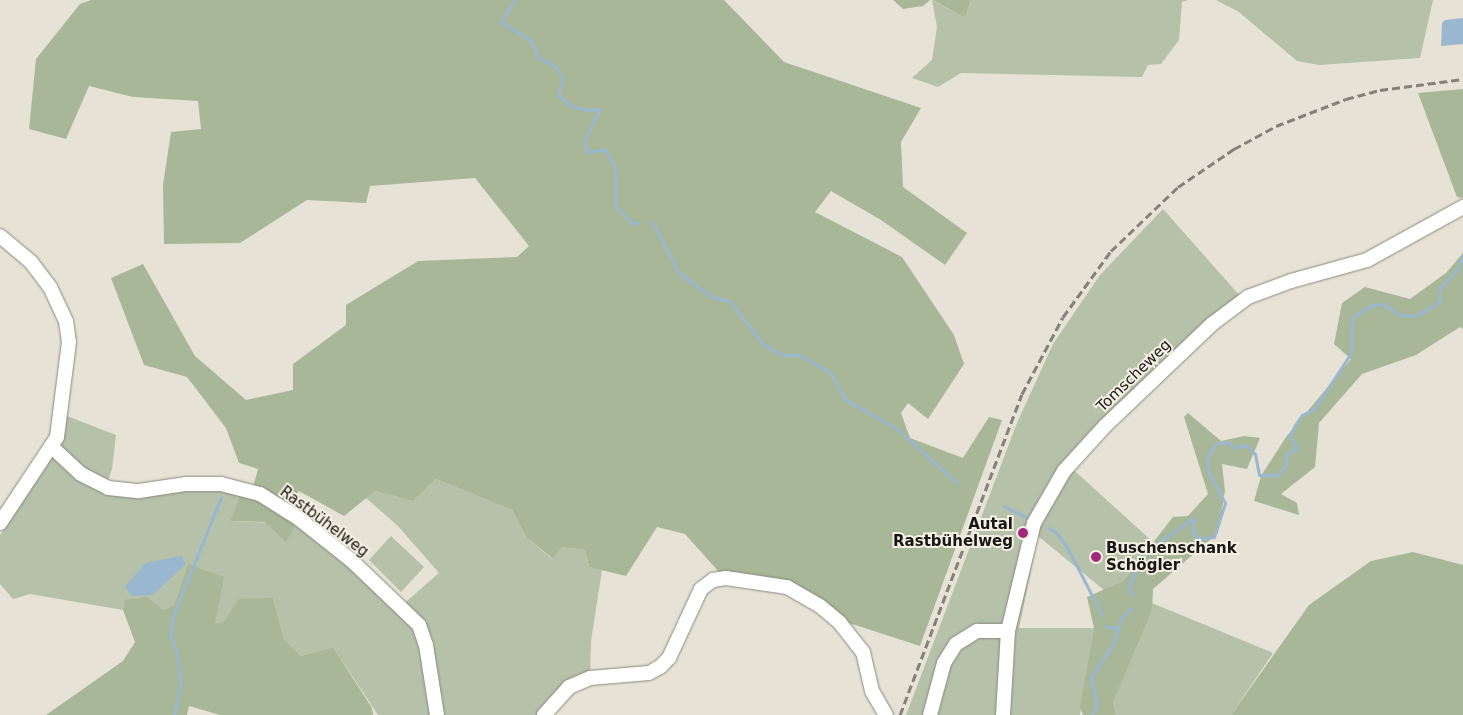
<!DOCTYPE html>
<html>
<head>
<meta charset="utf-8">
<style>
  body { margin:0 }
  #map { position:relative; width:1463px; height:715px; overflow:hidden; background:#e6e3d6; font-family:"DejaVu Sans",sans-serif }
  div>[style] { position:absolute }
  .green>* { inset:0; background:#b5c1a9 }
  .forest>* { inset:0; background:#a7b797 }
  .water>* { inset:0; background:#99b8cf }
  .stream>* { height:3px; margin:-1.5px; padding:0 1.5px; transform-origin:1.5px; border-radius:1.5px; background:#99b8cf }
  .roads { filter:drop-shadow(0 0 1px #8c887d) drop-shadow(0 0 1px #8c887d) }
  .street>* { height:14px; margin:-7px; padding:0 7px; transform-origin:7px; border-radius:7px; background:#fff }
  .rail>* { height:3px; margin-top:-1.5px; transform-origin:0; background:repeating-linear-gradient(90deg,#838179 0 8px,transparent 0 12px) }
  .dots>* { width:14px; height:14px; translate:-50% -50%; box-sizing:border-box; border:2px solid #f4f0e3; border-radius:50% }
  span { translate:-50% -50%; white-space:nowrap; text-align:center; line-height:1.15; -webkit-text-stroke:4px #f4f0e3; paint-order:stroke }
  .street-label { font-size:15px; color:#181713 }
  .poi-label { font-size:15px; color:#181713; font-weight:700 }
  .right { translate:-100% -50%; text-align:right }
  .left { translate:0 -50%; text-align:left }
</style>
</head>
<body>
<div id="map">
  <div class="green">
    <div style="clip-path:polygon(932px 0,965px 18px,971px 0,1188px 0,1182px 2px,1179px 40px,1161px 64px,1148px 65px,1142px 77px,961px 73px,938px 87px,912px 78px,932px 60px,937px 27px)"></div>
    <div style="clip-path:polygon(1216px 0,1433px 0,1420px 58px,1319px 65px,1297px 61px,1239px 12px)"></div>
    <div style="clip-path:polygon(1163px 209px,1240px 296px,1066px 463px,1153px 542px,1123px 581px,1104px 590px,1038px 536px,1019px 628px,1094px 628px,1080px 715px,906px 715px,1017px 423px,1053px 344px,1100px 275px)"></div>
    <div style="clip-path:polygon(67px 416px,116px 435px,112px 469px,104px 492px,186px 484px,240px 494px,230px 521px,296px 524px,400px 607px,439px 573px,398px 526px,366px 498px,375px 491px,413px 501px,436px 479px,512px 510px,526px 537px,551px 558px,562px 547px,585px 550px,589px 567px,602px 570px,591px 641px,590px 678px,544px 715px,378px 715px,333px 647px,301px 656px,284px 639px,273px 598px,224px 622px,215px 623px,188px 565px,174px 605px,163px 610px,124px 600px,123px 610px,30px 594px,13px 599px,0 584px,0 535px,47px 466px,65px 430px)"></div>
    <div style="clip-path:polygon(391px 536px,424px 567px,401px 592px,369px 560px)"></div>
    <div style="clip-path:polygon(1152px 603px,1273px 653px,1231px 715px,1116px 715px,1113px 702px)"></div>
  </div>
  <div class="forest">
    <div style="clip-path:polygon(91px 0,724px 0,784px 62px,921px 108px,901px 142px,903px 187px,967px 233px,945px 265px,881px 220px,831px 191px,815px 212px,902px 257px,954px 335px,964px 364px,928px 419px,908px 403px,901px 413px,910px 438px,963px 458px,989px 417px,1002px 420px,920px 646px,846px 622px,745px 575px,719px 572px,685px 534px,657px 527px,626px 576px,589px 567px,585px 550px,562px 547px,552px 558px,526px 537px,512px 510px,436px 479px,413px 501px,375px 491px,344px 516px,299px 491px,281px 512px,296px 524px,286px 542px,265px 522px,230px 521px,240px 494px,253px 487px,258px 469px,239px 463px,226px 428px,187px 377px,144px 365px,111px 278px,143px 264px,195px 356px,246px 400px,293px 390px,293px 364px,346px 325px,346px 305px,418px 261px,517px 257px,529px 246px,475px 178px,370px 186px,366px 203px,307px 200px,240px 243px,164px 244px,163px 185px,171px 132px,201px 129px,198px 101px,133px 97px,89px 86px,66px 139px,29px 129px,36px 59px,80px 4px)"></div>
    <div style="clip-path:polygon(893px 0,930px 0,923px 6px,903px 9px)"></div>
    <div style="clip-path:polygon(933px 0,971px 0,965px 18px)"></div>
    <div style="clip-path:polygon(1463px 89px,1463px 198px,1457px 197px,1418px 93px)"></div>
    <div style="clip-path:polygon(1463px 253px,1463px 329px,1460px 327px,1416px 355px,1362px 374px,1319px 423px,1315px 467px,1281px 494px,1297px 503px,1299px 515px,1254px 501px,1261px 476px,1286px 437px,1351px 359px,1334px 344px,1342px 303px,1365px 287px,1410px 299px,1446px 273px)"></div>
    <div style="clip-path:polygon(1188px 413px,1221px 441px,1244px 436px,1260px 438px,1247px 469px,1222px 464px,1225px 491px,1218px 533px,1153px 589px,1152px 610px,1113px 702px,1116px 715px,1083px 715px,1080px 707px,1094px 628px,1087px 597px,1123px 581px,1173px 517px,1188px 516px,1208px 494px,1184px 417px)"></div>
    <div style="clip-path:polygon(1413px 552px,1463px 565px,1463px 715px,1231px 715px,1309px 605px,1371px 561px)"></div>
    <div style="clip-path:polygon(188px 564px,224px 577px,215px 623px,224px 622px,239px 599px,273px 598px,284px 639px,301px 656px,333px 647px,372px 708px,373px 715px,220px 715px,189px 706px,187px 715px,46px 715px,123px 661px,135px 642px,123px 610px,124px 600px,147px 597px,163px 610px,174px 605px)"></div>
  </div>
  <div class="water">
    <div style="clip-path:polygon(1463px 18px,1463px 44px,1441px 46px,1442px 23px,1445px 20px)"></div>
    <div style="clip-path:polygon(182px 556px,186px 564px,153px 595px,132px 596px,125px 586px,146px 563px)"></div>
  </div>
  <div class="stream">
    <div style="left:514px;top:0;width:26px;rotate:121deg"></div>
    <div style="left:501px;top:22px;width:36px;rotate:32deg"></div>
    <div style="left:531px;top:41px;width:19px;rotate:65deg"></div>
    <div style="left:539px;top:58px;width:18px;rotate:27deg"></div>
    <div style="left:555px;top:66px;width:14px;rotate:56deg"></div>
    <div style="left:563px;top:78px;width:18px;rotate:106deg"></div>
    <div style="left:558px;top:95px;width:17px;rotate:40deg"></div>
    <div style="left:571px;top:106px;width:16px;rotate:14deg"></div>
    <div style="left:587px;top:110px;width:13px;rotate:-4deg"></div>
    <div style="left:600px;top:109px;width:35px;rotate:117deg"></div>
    <div style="left:584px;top:140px;width:12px;rotate:76deg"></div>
    <div style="left:587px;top:152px;width:18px;rotate:-9deg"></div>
    <div style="left:605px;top:149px;width:21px;rotate:62deg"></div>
    <div style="left:615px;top:168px;width:39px;rotate:89deg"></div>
    <div style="left:616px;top:207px;width:24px;rotate:45deg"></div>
    <div style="left:633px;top:224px;width:5px;rotate:-11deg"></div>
    <div style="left:652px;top:221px;width:59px;rotate:62.6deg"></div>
    <div style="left:679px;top:273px;width:41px;rotate:36deg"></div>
    <div style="left:712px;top:297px;width:18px;rotate:13deg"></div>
    <div style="left:730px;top:301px;width:54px;rotate:52.5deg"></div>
    <div style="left:763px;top:344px;width:23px;rotate:29deg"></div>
    <div style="left:783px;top:355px;width:16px"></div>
    <div style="left:799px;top:355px;width:35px;rotate:29deg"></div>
    <div style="left:830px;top:372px;width:31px;rotate:61deg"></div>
    <div style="left:845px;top:399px;width:60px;rotate:30deg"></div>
    <div style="left:897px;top:429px;width:81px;rotate:42deg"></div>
    <div style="left:1004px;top:506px;width:30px;rotate:27deg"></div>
    <div style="left:1048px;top:528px;width:9px;rotate:27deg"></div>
    <div style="left:1056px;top:532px;width:19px;rotate:54deg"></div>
    <div style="left:1067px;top:547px;width:76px;rotate:62.8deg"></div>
    <div style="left:1132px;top:595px;width:7px;rotate:-124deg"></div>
    <div style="left:1128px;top:589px;width:38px;rotate:-68deg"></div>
    <div style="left:1142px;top:554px;width:63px;rotate:-34.7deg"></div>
    <div style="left:1194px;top:518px;width:15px;rotate:94deg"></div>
    <div style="left:1193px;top:533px;width:10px;rotate:37deg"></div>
    <div style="left:1201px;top:539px;width:13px;rotate:-9deg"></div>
    <div style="left:1214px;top:537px;width:36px;rotate:-72deg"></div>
    <div style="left:1225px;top:503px;width:36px;rotate:-118deg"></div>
    <div style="left:1208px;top:471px;width:14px;rotate:-94deg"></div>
    <div style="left:1207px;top:457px;width:16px;rotate:-55deg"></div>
    <div style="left:1216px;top:444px;width:12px;rotate:-9deg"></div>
    <div style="left:1228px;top:442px;width:9px;rotate:41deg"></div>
    <div style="left:1235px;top:448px;width:11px;rotate:-15deg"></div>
    <div style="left:1246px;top:445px;width:13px;rotate:45deg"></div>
    <div style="left:1255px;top:454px;width:21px;rotate:79deg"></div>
    <div style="left:1259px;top:475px;width:19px"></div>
    <div style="left:1278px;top:475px;width:13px;rotate:-51deg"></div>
    <div style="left:1286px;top:465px;width:11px;rotate:-90deg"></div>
    <div style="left:1286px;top:454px;width:13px;rotate:-29deg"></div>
    <div style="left:1297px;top:448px;width:14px;rotate:-124deg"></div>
    <div style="left:1289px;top:436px;width:13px;rotate:-61deg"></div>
    <div style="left:1295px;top:425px;width:12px;rotate:-55deg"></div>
    <div style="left:1302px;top:415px;width:13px;rotate:-27deg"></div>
    <div style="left:1314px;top:409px;width:67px;rotate:-56.5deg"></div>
    <div style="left:1351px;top:353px;width:36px;rotate:-88deg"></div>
    <div style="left:1352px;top:317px;width:23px;rotate:-31deg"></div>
    <div style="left:1372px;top:305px;width:10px;rotate:-6deg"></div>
    <div style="left:1382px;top:304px;width:21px;rotate:31deg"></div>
    <div style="left:1400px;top:315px;width:16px;rotate:4deg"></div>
    <div style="left:1416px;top:316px;width:27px;rotate:-31deg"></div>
    <div style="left:1439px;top:302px;width:14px;rotate:-86deg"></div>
    <div style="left:1440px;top:288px;width:25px;rotate:-47deg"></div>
    <div style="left:1457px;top:270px;width:16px;rotate:-68deg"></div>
    <div style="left:1106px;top:626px;width:12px;rotate:14deg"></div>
    <div style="left:174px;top:715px;width:34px;rotate:-78deg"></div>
    <div style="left:181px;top:682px;width:29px;rotate:-98deg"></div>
    <div style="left:177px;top:653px;width:19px;rotate:-111deg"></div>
    <div style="left:170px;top:635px;width:19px;rotate:-81deg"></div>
    <div style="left:173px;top:616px;width:128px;rotate:-68deg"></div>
    <div style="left:1092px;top:715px;width:12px;rotate:-66deg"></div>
    <div style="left:1097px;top:704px;width:27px;rotate:-103deg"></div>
    <div style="left:1091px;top:678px;width:40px;rotate:-57.1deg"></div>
    <div style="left:1113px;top:644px;width:28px;rotate:-72deg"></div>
    <div style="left:1122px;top:617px;width:13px;rotate:-42deg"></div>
  </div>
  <div class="roads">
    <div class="street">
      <div style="left:0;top:236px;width:40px;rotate:40deg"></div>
      <div style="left:31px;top:262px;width:31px;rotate:53deg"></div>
      <div style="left:50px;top:287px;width:38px;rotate:65deg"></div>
      <div style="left:66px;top:321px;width:21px;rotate:82deg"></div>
      <div style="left:69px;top:342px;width:96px;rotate:97.2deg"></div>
      <div style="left:57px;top:437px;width:103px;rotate:123.5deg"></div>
      <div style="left:53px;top:448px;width:38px;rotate:43deg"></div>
      <div style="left:81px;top:474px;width:30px;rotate:27deg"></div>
      <div style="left:108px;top:488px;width:31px;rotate:6deg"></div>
      <div style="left:139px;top:491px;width:48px;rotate:-8.5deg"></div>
      <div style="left:186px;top:484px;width:35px"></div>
      <div style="left:221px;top:484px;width:40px;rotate:14.4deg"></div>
      <div style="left:260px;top:494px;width:45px;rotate:32.3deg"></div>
      <div style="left:298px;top:518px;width:68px;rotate:38.4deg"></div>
      <div style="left:351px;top:560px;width:94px;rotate:43.7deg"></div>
      <div style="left:419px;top:625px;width:21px;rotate:71deg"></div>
      <div style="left:426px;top:645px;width:71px;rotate:81.1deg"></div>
      <div style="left:544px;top:715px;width:38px;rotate:-48deg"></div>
      <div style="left:569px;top:687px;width:23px;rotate:-23deg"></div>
      <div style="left:590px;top:678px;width:59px;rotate:-4.8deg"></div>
      <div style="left:649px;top:673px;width:13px;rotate:-29deg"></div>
      <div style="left:660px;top:667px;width:13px;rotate:-45deg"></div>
      <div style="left:669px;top:658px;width:76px;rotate:-65.1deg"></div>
      <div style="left:701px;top:589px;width:15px;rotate:-37deg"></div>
      <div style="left:713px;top:580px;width:13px;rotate:-9deg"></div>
      <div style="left:726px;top:578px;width:62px;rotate:8.4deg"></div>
      <div style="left:787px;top:587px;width:38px;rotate:30deg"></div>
      <div style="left:820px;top:606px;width:26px;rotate:40deg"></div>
      <div style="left:840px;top:623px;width:37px;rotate:52deg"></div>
      <div style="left:863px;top:652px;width:40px;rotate:77deg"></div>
      <div style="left:872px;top:691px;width:28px;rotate:60deg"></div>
      <div style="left:930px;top:715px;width:54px;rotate:-74.9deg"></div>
      <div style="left:944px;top:663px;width:22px;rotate:-58deg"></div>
      <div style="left:956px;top:644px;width:25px;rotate:-32deg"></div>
      <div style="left:977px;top:631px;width:31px"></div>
      <div style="left:1003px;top:715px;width:84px;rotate:-86.6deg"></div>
      <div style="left:1008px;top:631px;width:111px;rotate:-76.5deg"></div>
      <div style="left:1034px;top:523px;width:60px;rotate:-60deg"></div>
      <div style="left:1064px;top:471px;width:61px;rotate:-47.7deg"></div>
      <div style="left:1105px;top:426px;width:148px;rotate:-43.6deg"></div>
      <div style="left:1212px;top:324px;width:45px;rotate:-36.9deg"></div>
      <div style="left:1248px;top:297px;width:46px;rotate:-20.4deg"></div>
      <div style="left:1291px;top:281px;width:79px;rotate:-15.4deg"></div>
      <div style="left:1367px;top:260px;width:110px;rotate:-28.9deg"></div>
    </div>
  </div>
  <div class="rail">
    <div style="left:900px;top:715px;width:343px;rotate:-69.2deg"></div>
    <div style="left:1022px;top:394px;width:87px;rotate:-62deg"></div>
    <div style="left:1063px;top:317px;width:82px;rotate:-54deg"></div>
    <div style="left:1111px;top:251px;width:93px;rotate:-43.7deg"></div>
    <div style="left:1178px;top:187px;width:68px;rotate:-34.2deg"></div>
    <div style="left:1234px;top:149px;width:48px;rotate:-28.7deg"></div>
    <div style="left:1276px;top:126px;width:75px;rotate:-21.1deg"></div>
    <div style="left:1346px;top:99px;width:35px;rotate:-15deg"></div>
    <div style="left:1380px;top:90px;width:84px;rotate:-7.5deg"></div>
  </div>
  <div class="dots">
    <div style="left:1023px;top:533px;background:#a2277c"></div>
    <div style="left:1096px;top:557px;background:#a2277c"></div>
  </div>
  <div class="street-label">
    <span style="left:1134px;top:376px;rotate:-44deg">Tomscheweg</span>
    <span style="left:324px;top:522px;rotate:37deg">Rastbühelweg</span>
  </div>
  <div class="poi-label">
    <span class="right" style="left:1013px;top:533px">Autal<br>Rastbühelweg</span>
    <span class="left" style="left:1106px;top:557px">Buschenschank<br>Schögler</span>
  </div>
</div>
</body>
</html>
